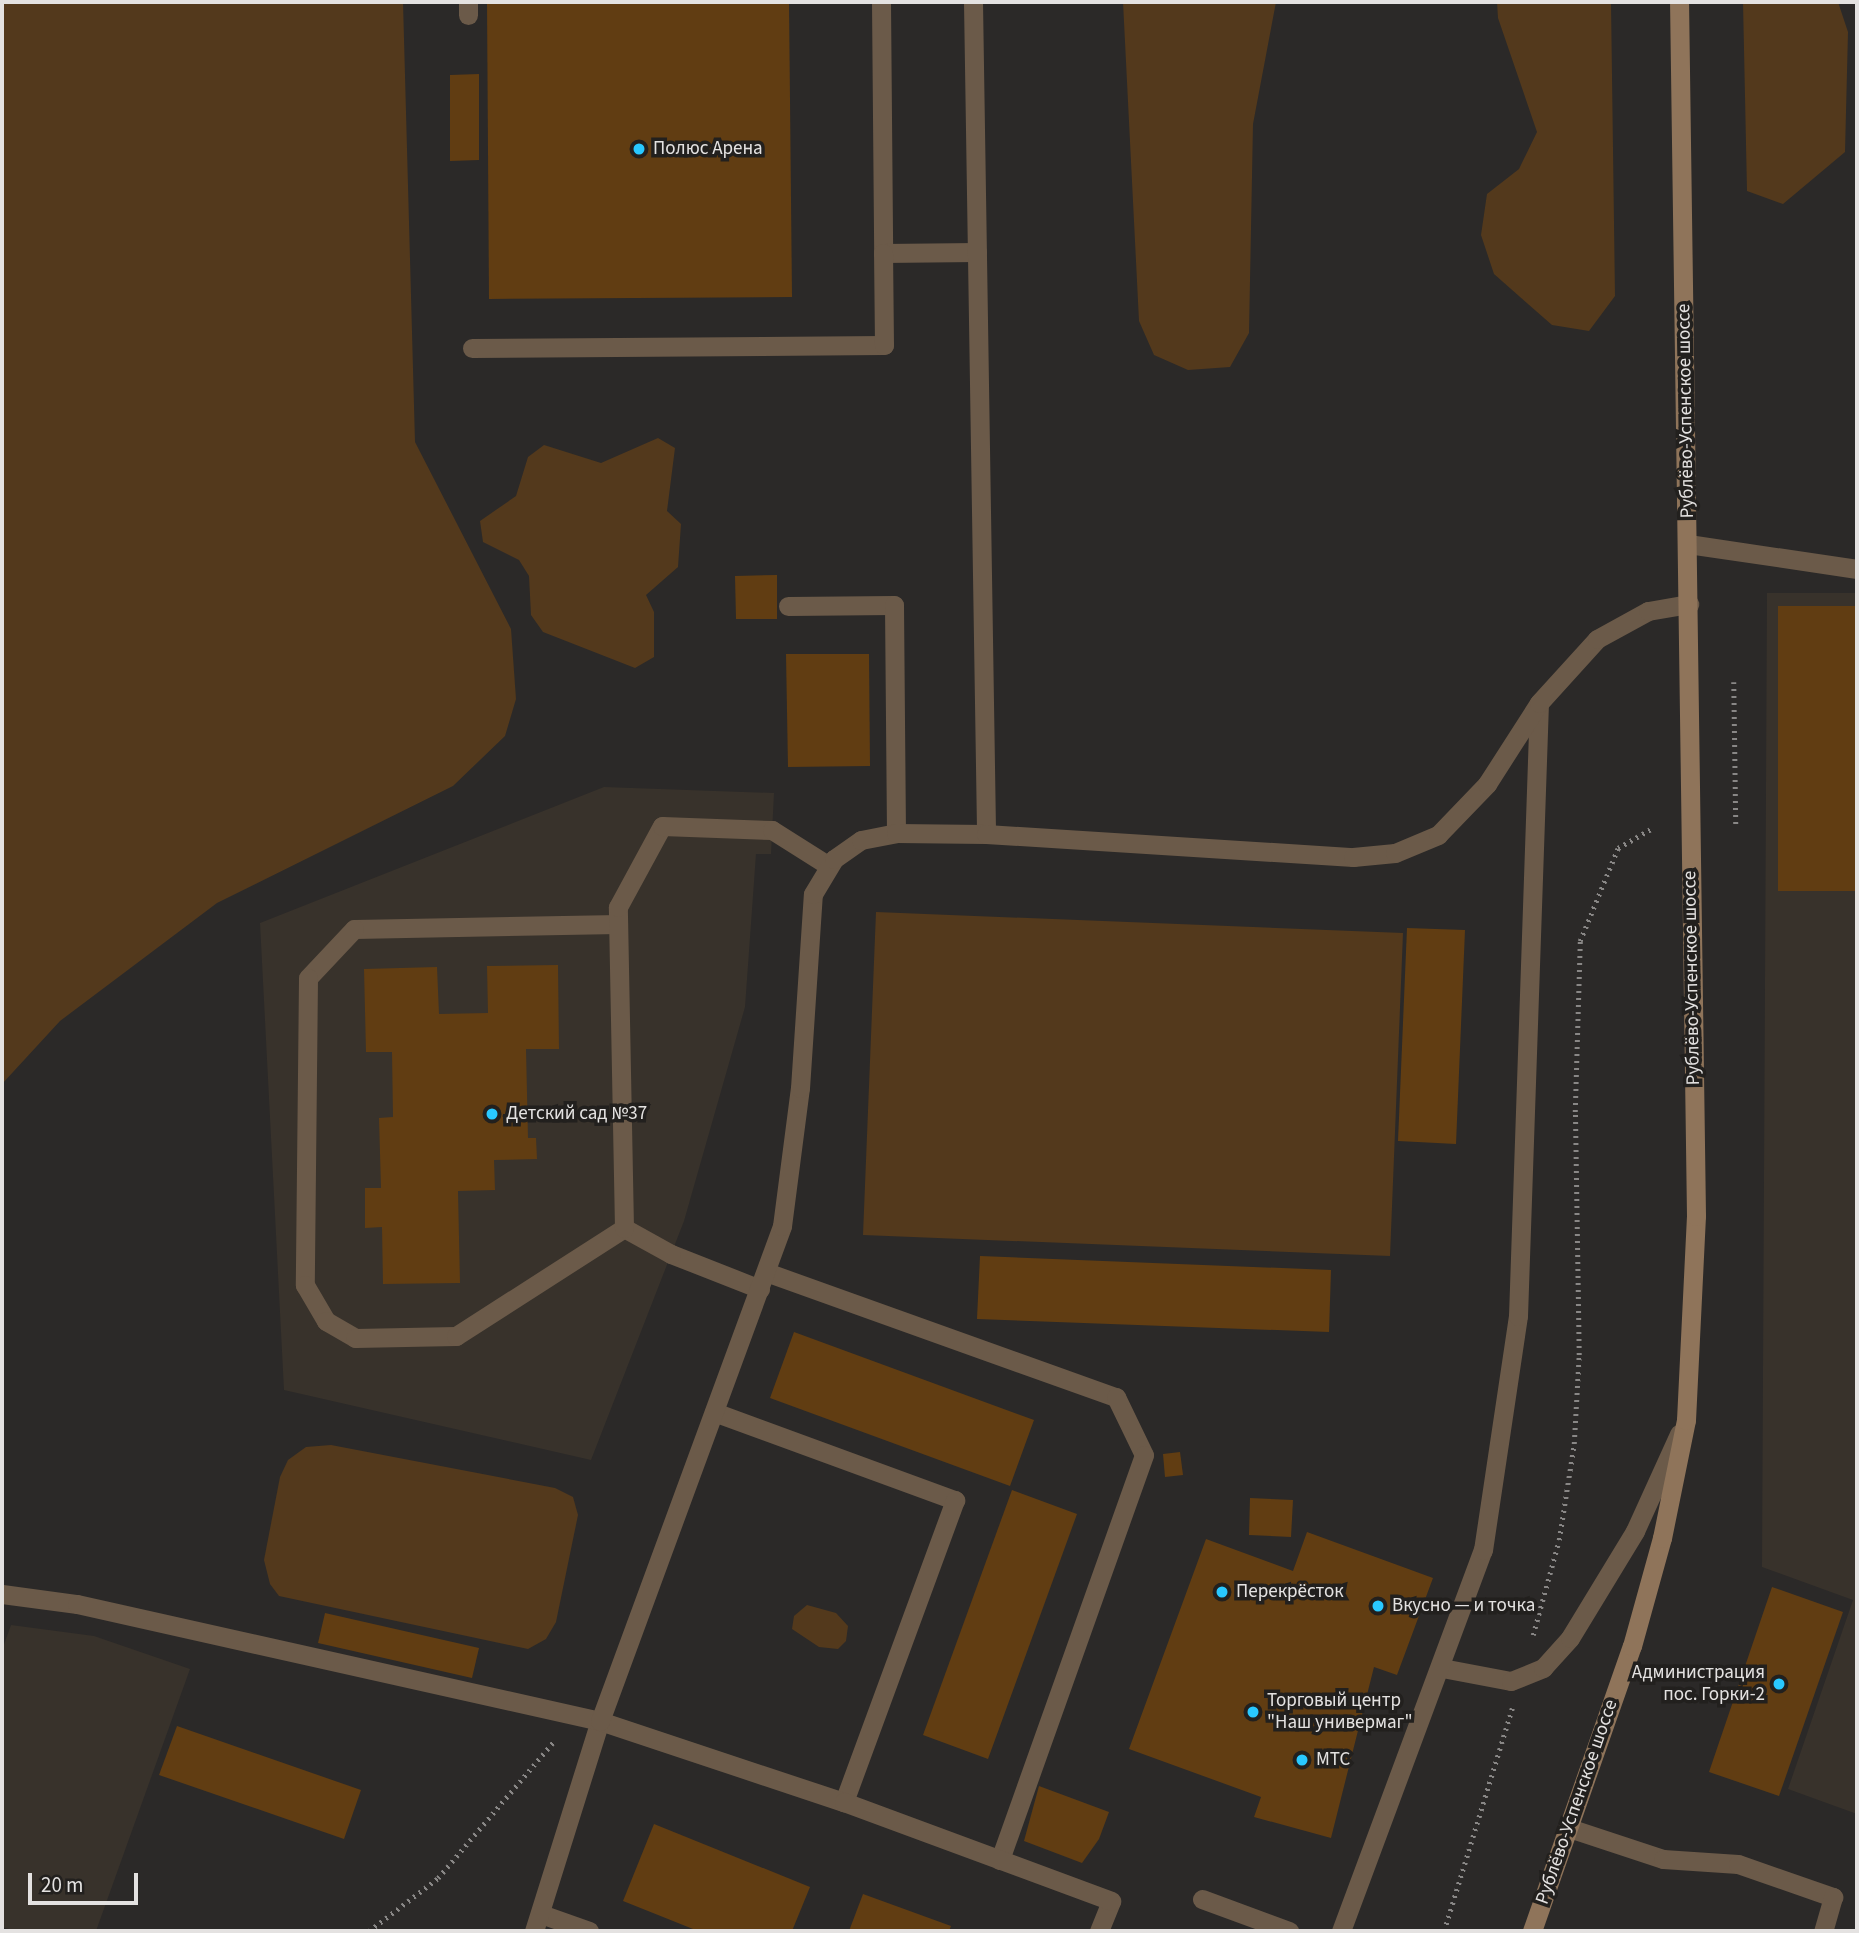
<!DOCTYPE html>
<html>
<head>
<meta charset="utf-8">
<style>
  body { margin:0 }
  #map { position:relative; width:1859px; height:1933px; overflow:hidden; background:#2b2928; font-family:"Source Sans 3",sans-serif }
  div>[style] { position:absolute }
  .built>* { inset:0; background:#38322b }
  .green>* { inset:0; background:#53391c }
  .building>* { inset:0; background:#613d12 }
  .path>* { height:4.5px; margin-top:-2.25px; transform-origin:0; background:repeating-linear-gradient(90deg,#898786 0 2px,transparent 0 7px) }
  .service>* { height:19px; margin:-9.5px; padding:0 9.5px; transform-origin:9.5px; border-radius:9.5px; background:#6b5a49 }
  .minor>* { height:19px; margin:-9.5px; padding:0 9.5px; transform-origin:9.5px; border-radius:9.5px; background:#6b5a49 }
  .tertiary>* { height:19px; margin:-9.5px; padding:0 9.5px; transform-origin:9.5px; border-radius:9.5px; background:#6b5a49 }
  .secondary>* { height:19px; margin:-9.5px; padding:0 9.5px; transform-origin:9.5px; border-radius:9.5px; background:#8f745a }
  .dots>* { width:19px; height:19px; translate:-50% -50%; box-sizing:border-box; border:4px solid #22201e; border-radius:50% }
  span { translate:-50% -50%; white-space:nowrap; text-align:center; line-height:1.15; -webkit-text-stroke:7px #22201e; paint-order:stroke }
  .poi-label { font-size:19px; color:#e4e2e1 }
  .left { translate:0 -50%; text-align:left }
  .right { translate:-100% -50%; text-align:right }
  .street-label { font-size:19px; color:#e4e2e1 }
  .frame { position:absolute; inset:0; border:4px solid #e4e2e1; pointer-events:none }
  .scale { position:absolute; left:28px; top:1873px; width:110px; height:32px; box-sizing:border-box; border:4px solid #e4e2e1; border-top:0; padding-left:9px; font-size:21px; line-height:24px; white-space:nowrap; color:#e4e2e1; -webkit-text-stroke:5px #22201e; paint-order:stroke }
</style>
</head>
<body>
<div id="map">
  <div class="built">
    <div style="clip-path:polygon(1767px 593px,1857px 593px,1857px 1814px,1788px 1789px,1853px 1600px,1762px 1567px)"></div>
    <div style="clip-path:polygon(604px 787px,774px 793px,771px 854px,756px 854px,745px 1007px,684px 1221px,591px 1460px,284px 1390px,260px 923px)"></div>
    <div style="clip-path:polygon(11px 1625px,94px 1636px,190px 1669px,96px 1931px,16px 1931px,2px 1927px,2px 1650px)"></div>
  </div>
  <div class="green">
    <div style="clip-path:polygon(2px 2px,403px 2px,415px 442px,511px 629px,516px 699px,505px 736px,453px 786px,217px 903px,60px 1021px,2px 1084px)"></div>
    <div style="clip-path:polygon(1123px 2px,1276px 2px,1253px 124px,1249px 333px,1230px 367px,1188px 370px,1154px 355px,1139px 321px)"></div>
    <div style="clip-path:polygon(1497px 2px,1611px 2px,1615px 296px,1589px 331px,1552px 325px,1494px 274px,1481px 235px,1487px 194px,1519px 169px,1537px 132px,1498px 18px)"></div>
    <div style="clip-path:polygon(1743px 2px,1838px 2px,1848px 32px,1845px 152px,1783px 204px,1747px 191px)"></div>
    <div style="clip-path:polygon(658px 438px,675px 448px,667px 511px,681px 524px,678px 567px,646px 595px,654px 612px,654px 657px,635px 668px,543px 632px,531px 615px,529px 576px,519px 560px,483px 542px,480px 521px,516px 496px,528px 457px,544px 445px,601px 463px)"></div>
    <div style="clip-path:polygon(876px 912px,1403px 933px,1390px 1256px,863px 1235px)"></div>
    <div style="clip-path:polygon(331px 1445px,555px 1488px,573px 1497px,578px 1515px,556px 1622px,546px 1639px,528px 1649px,279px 1596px,270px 1584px,264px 1560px,280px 1477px,288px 1460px,306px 1447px)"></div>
    <div style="clip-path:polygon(807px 1605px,836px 1613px,848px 1626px,846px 1641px,838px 1649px,819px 1647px,792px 1629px,794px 1616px)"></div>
  </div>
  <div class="building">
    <div style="clip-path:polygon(487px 2px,789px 2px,792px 297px,489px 299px)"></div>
    <div style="clip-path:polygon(479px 74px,479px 160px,450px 161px,450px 75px)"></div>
    <div style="clip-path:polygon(777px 575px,777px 619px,736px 619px,735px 576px)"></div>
    <div style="clip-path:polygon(1778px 606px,1857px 606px,1857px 891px,1778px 891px)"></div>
    <div style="clip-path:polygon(786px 654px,869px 654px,870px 766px,788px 767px)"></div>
    <div style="clip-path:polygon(1407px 928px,1465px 930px,1456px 1144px,1398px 1141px)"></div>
    <div style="clip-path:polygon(558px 965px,559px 1049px,526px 1049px,528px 1138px,536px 1138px,537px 1159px,494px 1160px,495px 1190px,458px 1191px,460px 1283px,383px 1284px,382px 1227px,365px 1228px,365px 1188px,381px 1188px,379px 1118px,393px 1117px,392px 1052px,366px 1052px,364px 969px,437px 967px,439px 1014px,488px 1013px,487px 966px)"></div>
    <div style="clip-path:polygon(980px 1256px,1331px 1270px,1329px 1332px,977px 1319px)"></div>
    <div style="clip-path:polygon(794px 1332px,1034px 1420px,1010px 1486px,770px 1398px)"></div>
    <div style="clip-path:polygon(1180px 1452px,1183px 1475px,1165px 1477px,1163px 1454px)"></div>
    <div style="clip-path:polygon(1012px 1490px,1077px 1514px,988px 1759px,923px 1735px)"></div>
    <div style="clip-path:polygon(1250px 1498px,1293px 1500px,1291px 1537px,1249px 1535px)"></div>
    <div style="clip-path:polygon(1307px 1532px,1433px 1578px,1397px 1675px,1374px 1667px,1331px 1838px,1254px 1817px,1261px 1797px,1129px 1749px,1206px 1539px,1293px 1571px)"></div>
    <div style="clip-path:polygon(1772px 1587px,1843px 1612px,1779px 1796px,1709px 1772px)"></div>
    <div style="clip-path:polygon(325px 1613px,479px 1648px,472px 1678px,318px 1643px)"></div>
    <div style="clip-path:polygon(177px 1726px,361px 1790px,344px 1839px,159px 1775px)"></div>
    <div style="clip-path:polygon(1039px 1786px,1109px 1812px,1099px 1839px,1082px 1863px,1024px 1841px)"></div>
    <div style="clip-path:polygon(654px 1824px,810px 1887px,792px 1931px,698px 1931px,623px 1901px)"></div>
    <div style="clip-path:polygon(863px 1894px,951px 1926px,949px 1931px,849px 1931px)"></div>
  </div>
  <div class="path">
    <div style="left:1734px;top:682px;width:145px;rotate:89.2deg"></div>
    <div style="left:1533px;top:1635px;width:98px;rotate:-74.7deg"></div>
    <div style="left:1559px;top:1540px;width:97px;rotate:-81.1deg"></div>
    <div style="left:1574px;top:1444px;width:89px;rotate:-86.8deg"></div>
    <div style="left:1579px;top:1355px;width:243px;rotate:-90.9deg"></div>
    <div style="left:1575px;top:1112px;width:171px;rotate:-88.3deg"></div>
    <div style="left:1580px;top:941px;width:100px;rotate:-67.8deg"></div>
    <div style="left:1618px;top:848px;width:38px;rotate:-30deg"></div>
    <div style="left:369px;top:1931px;width:87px;rotate:-37.5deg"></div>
    <div style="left:438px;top:1878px;width:181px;rotate:-49.7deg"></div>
    <div style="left:1444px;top:1931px;width:233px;rotate:-73deg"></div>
  </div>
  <div class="service">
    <div style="left:468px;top:2px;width:13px;rotate:90deg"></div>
    <div style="left:881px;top:2px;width:251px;rotate:89.5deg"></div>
    <div style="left:883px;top:253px;width:94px;rotate:-0.6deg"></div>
    <div style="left:472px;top:348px;width:412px;rotate:-0.4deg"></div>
    <div style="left:884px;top:345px;width:92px;rotate:-90.6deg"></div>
    <div style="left:1688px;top:544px;width:171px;rotate:8.4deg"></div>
    <div style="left:788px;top:606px;width:106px;rotate:-0.5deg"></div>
    <div style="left:894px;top:605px;width:228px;rotate:89.5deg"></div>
    <div style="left:618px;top:924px;width:264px;rotate:178.9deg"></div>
    <div style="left:354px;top:929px;width:67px;rotate:133.2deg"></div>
    <div style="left:308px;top:978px;width:307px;rotate:90.6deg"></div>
    <div style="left:305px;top:1285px;width:42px;rotate:59.7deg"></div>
    <div style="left:326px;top:1321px;width:34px;rotate:30deg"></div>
    <div style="left:355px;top:1338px;width:101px;rotate:-1.1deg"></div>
    <div style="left:456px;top:1336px;width:200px;rotate:-32.7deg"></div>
    <div style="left:766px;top:1272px;width:372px;rotate:19.7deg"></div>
    <div style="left:1116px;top:1397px;width:64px;rotate:64.2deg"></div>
    <div style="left:1144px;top:1455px;width:430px;rotate:109.6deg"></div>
    <div style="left:760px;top:1289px;width:96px;rotate:-158.5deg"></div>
    <div style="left:671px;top:1254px;width:54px;rotate:-151deg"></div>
    <div style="left:624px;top:1228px;width:321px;rotate:-91.1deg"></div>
    <div style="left:618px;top:907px;width:92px;rotate:-61.5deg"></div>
    <div style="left:662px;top:826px;width:110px;rotate:2.1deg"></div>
    <div style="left:772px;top:830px;width:67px;rotate:32.3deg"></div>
    <div style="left:714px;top:1412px;width:257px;rotate:20.1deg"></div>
    <div style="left:955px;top:1500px;width:322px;rotate:110.2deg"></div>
    <div style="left:1442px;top:1668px;width:70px;rotate:10.7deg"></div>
    <div style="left:1511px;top:1681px;width:35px;rotate:-22deg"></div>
    <div style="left:1543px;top:1668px;width:40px;rotate:-48deg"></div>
    <div style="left:1570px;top:1638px;width:125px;rotate:-58.7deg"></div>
    <div style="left:1635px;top:1531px;width:107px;rotate:-65.6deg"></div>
    <div style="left:1569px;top:1828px;width:99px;rotate:18.3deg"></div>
    <div style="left:1663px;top:1859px;width:75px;rotate:3.8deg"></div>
    <div style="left:1738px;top:1864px;width:101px;rotate:19.2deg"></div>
    <div style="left:1833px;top:1897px;width:35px;rotate:106deg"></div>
    <div style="left:1202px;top:1899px;width:93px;rotate:20.2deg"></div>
    <div style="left:541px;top:1914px;width:51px;rotate:19.5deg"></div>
    <div style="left:534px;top:1931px;width:220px;rotate:-72.6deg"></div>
    <div style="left:1099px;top:1931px;width:32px;rotate:-68deg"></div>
    <div style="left:1341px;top:1931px;width:407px;rotate:-69.6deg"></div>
    <div style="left:1483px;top:1550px;width:237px;rotate:-81.5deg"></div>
    <div style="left:1518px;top:1316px;width:613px;rotate:-88.04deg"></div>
  </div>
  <div class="minor">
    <div style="left:973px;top:2px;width:832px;rotate:89.1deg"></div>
    <div style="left:600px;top:1721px;width:257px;rotate:18.4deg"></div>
    <div style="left:844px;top:1802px;width:285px;rotate:20.3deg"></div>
  </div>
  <div class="tertiary">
    <div style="left:2px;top:1594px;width:76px;rotate:7.6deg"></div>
    <div style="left:77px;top:1604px;width:536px;rotate:12.61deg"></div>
    <div style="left:600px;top:1721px;width:527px;rotate:-69.81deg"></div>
    <div style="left:782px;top:1226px;width:139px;rotate:-82.6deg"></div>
    <div style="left:800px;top:1088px;width:194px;rotate:-86.2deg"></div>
    <div style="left:813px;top:894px;width:41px;rotate:-59deg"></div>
    <div style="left:834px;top:859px;width:33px;rotate:-35deg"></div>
    <div style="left:861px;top:840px;width:36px;rotate:-11deg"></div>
    <div style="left:896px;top:833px;width:90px;rotate:0.6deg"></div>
    <div style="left:986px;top:834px;width:368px;rotate:3.6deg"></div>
    <div style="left:1353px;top:857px;width:42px;rotate:-5.4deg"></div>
    <div style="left:1395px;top:853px;width:47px;rotate:-22.7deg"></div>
    <div style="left:1438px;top:835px;width:71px;rotate:-46.1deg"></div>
    <div style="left:1487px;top:784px;width:96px;rotate:-57.3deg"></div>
    <div style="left:1539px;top:703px;width:86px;rotate:-47.8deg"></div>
    <div style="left:1597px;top:639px;width:58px;rotate:-28.8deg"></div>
    <div style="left:1648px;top:611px;width:42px;rotate:-9.7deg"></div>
  </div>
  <div class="secondary">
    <div style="left:1532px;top:1931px;width:302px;rotate:-70.7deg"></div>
    <div style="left:1632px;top:1646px;width:112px;rotate:-74.5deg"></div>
    <div style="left:1662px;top:1538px;width:120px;rotate:-78.5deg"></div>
    <div style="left:1686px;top:1420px;width:204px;rotate:-87.2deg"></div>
    <div style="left:1696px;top:1216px;width:1214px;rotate:-90.8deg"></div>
  </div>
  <div class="dots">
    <div style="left:639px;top:149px;background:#29c8ff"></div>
    <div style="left:492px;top:1114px;background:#29c8ff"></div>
    <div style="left:1222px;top:1592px;background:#29c8ff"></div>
    <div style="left:1378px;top:1606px;background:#29c8ff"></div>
    <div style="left:1779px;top:1684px;background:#29c8ff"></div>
    <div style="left:1253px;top:1712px;background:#29c8ff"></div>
    <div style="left:1302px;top:1760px;background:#29c8ff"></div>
  </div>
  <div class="poi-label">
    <span class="left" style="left:653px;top:149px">Полюс Арена</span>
    <span class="left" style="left:506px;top:1114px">Детский сад №37</span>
    <span class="left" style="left:1236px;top:1592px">Перекрёсток</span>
    <span class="left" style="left:1392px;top:1606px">Вкусно — и точка</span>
    <span class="right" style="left:1765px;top:1684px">Администрация<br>пос. Горки-2</span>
    <span class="left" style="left:1267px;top:1712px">Торговый центр<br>"Наш универмаг"</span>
    <span class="left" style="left:1316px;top:1760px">МТС</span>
  </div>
  <div class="street-label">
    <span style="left:1686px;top:411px;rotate:-91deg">Рублёво-Успенское шоссе</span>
    <span style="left:1692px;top:978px;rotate:-91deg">Рублёво-Успенское шоссе</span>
    <span style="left:1577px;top:1802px;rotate:-71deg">Рублёво-Успенское шоссе</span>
  </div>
  <div class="frame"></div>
  <div class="scale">20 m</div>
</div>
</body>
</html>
